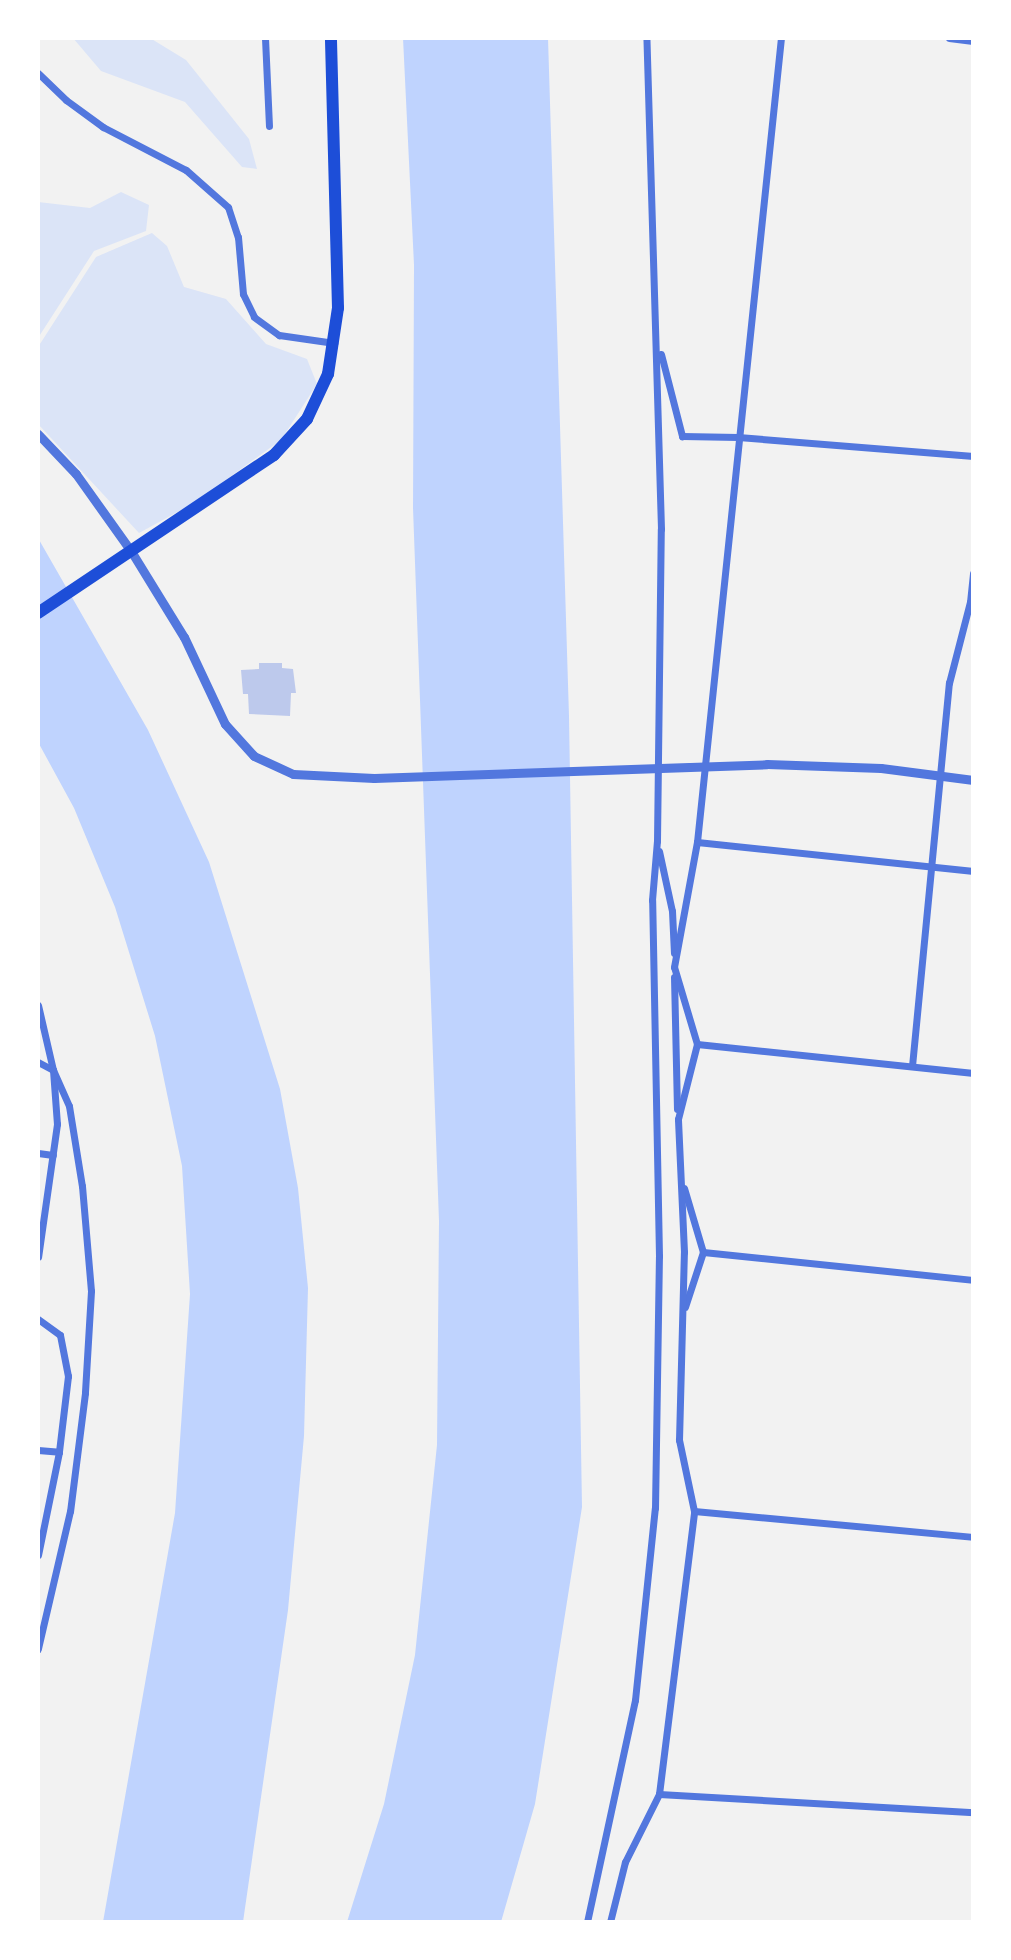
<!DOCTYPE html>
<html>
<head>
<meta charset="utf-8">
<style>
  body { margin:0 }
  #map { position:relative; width:1011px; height:1960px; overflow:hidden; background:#f2f2f2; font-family:"Exo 2",sans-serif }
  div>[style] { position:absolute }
  .green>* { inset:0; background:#dbe4f7 }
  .water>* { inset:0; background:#bfd3fe }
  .building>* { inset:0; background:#bdc9ec }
  .minor>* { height:7px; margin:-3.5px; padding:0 3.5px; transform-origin:3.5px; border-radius:3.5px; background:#5277de }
  .tertiary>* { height:9px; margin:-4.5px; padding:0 4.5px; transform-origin:4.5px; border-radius:4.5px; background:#5277de }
  .trunk>* { height:12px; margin:-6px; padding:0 6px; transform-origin:6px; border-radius:6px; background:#1d4ed8 }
  span { translate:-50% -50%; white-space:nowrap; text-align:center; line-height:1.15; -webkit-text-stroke:7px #fff; paint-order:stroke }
  .frame { position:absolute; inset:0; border:40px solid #fff; pointer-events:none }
</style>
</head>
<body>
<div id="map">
  <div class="green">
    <div style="clip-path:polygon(73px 38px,150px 38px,186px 60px,249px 139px,257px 169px,242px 167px,185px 102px,101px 71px)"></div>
    <div style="clip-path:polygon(121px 192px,149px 205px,146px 231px,94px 251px,38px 338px,38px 202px,90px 208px)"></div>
    <div style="clip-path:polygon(152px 233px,167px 246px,184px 287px,226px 299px,266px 344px,307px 359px,317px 384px,281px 440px,194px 503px,139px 533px,38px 424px,38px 347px,96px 257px)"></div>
  </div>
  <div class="water">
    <div style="clip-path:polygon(403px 38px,548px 38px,569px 716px,582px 1507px,535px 1804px,501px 1922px,347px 1922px,384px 1804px,415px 1655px,437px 1445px,439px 1221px,413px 508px,414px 265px)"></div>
    <div style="clip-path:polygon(38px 538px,148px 730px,209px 862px,280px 1089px,298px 1188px,308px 1288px,304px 1436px,288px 1610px,243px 1922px,103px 1922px,175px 1513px,190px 1294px,182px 1166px,155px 1036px,115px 907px,74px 808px,38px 742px)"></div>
  </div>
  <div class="building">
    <div style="clip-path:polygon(259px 663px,282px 663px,282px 668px,293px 669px,296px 693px,291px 693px,290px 716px,249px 714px,248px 694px,243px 694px,241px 670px,259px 669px)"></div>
  </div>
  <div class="minor">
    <div style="left:265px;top:38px;width:88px;rotate:87.4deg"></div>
    <div style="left:949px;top:38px;width:24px;rotate:7deg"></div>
    <div style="left:38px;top:73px;width:39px;rotate:44deg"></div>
    <div style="left:66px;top:100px;width:46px;rotate:36.1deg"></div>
    <div style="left:103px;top:127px;width:93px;rotate:27.4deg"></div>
    <div style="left:186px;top:170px;width:56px;rotate:41.4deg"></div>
    <div style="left:228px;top:207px;width:32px;rotate:72deg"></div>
    <div style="left:238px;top:237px;width:57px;rotate:85deg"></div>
    <div style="left:243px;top:294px;width:25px;rotate:64deg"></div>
    <div style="left:254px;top:317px;width:31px;rotate:36deg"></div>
    <div style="left:279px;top:335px;width:56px;rotate:8.3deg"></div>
    <div style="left:661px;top:354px;width:85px;rotate:75.6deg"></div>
    <div style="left:682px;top:436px;width:56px;rotate:1deg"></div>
    <div style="left:738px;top:437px;width:236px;rotate:4.6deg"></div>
    <div style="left:697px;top:842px;width:278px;rotate:6deg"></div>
    <div style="left:659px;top:851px;width:61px;rotate:77.8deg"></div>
    <div style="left:672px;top:911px;width:42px;rotate:87.3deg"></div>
    <div style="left:674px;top:977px;width:132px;rotate:88.7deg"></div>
    <div style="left:38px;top:1005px;width:67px;rotate:77deg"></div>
    <div style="left:53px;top:1070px;width:54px;rotate:85.8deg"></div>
    <div style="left:57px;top:1124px;width:134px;rotate:98.1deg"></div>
    <div style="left:697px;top:1044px;width:278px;rotate:6deg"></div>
    <div style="left:38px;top:1062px;width:17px;rotate:28deg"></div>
    <div style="left:53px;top:1070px;width:39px;rotate:66deg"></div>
    <div style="left:69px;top:1106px;width:81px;rotate:80.8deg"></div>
    <div style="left:82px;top:1186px;width:105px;rotate:85.1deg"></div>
    <div style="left:91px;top:1291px;width:102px;rotate:93.4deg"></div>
    <div style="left:85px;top:1393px;width:119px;rotate:97.2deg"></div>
    <div style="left:70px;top:1511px;width:142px;rotate:103.1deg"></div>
    <div style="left:912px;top:1066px;width:385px;rotate:-84.5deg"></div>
    <div style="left:949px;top:683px;width:84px;rotate:-75.5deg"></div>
    <div style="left:970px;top:602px;width:29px;rotate:-84deg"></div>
    <div style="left:38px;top:1153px;width:15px;rotate:8deg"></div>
    <div style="left:684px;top:1188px;width:67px;rotate:73.5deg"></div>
    <div style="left:703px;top:1252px;width:271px;rotate:5.9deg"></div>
    <div style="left:685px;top:1307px;width:58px;rotate:-71.9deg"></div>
    <div style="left:38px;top:1319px;width:27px;rotate:36deg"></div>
    <div style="left:60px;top:1335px;width:42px;rotate:79deg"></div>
    <div style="left:68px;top:1376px;width:77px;rotate:96.8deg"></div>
    <div style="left:59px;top:1452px;width:105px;rotate:101.5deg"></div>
    <div style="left:38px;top:1450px;width:21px;rotate:5deg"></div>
    <div style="left:694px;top:1511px;width:280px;rotate:5.3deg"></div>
    <div style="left:659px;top:1794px;width:315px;rotate:3.3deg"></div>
    <div style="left:587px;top:1922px;width:227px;rotate:-77.8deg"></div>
    <div style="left:635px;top:1700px;width:193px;rotate:-84.1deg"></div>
    <div style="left:655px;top:1508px;width:252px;rotate:-89.1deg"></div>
    <div style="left:659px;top:1256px;width:356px;rotate:-91.1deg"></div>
    <div style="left:652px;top:900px;width:59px;rotate:-85.2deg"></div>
    <div style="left:657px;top:841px;width:312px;rotate:-89.3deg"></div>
    <div style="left:661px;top:529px;width:491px;rotate:-91.7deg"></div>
    <div style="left:610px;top:1922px;width:62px;rotate:-76deg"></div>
    <div style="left:625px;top:1862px;width:76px;rotate:-63.4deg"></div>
    <div style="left:659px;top:1794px;width:285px;rotate:-82.9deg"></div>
    <div style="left:694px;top:1511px;width:73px;rotate:-101.9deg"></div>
    <div style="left:679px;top:1440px;width:188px;rotate:-88.5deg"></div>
    <div style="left:684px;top:1252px;width:133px;rotate:-92.6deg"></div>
    <div style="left:678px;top:1119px;width:77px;rotate:-75.8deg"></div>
    <div style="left:697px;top:1044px;width:80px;rotate:-106.6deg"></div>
    <div style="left:674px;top:967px;width:127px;rotate:-79.6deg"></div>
    <div style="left:697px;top:842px;width:808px;rotate:-84.04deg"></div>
  </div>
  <div class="tertiary">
    <div style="left:38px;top:434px;width:55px;rotate:46.5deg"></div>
    <div style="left:76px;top:474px;width:95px;rotate:54.5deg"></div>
    <div style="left:131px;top:551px;width:101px;rotate:58.4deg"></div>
    <div style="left:184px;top:637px;width:96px;rotate:64.8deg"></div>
    <div style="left:225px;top:724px;width:43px;rotate:47.8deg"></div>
    <div style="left:254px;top:756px;width:43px;rotate:24.8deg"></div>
    <div style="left:293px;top:774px;width:81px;rotate:2.8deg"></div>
    <div style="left:374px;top:778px;width:393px;rotate:-2deg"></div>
    <div style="left:767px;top:764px;width:114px;rotate:2deg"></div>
    <div style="left:881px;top:768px;width:93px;rotate:7.4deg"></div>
  </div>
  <div class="trunk">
    <div style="left:38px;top:613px;width:284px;rotate:-33.8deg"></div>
    <div style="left:274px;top:455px;width:49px;rotate:-47.5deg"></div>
    <div style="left:307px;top:419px;width:50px;rotate:-65deg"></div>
    <div style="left:328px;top:374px;width:67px;rotate:-81.4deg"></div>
    <div style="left:338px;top:308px;width:270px;rotate:-91.5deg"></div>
  </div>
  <div class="frame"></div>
</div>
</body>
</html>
